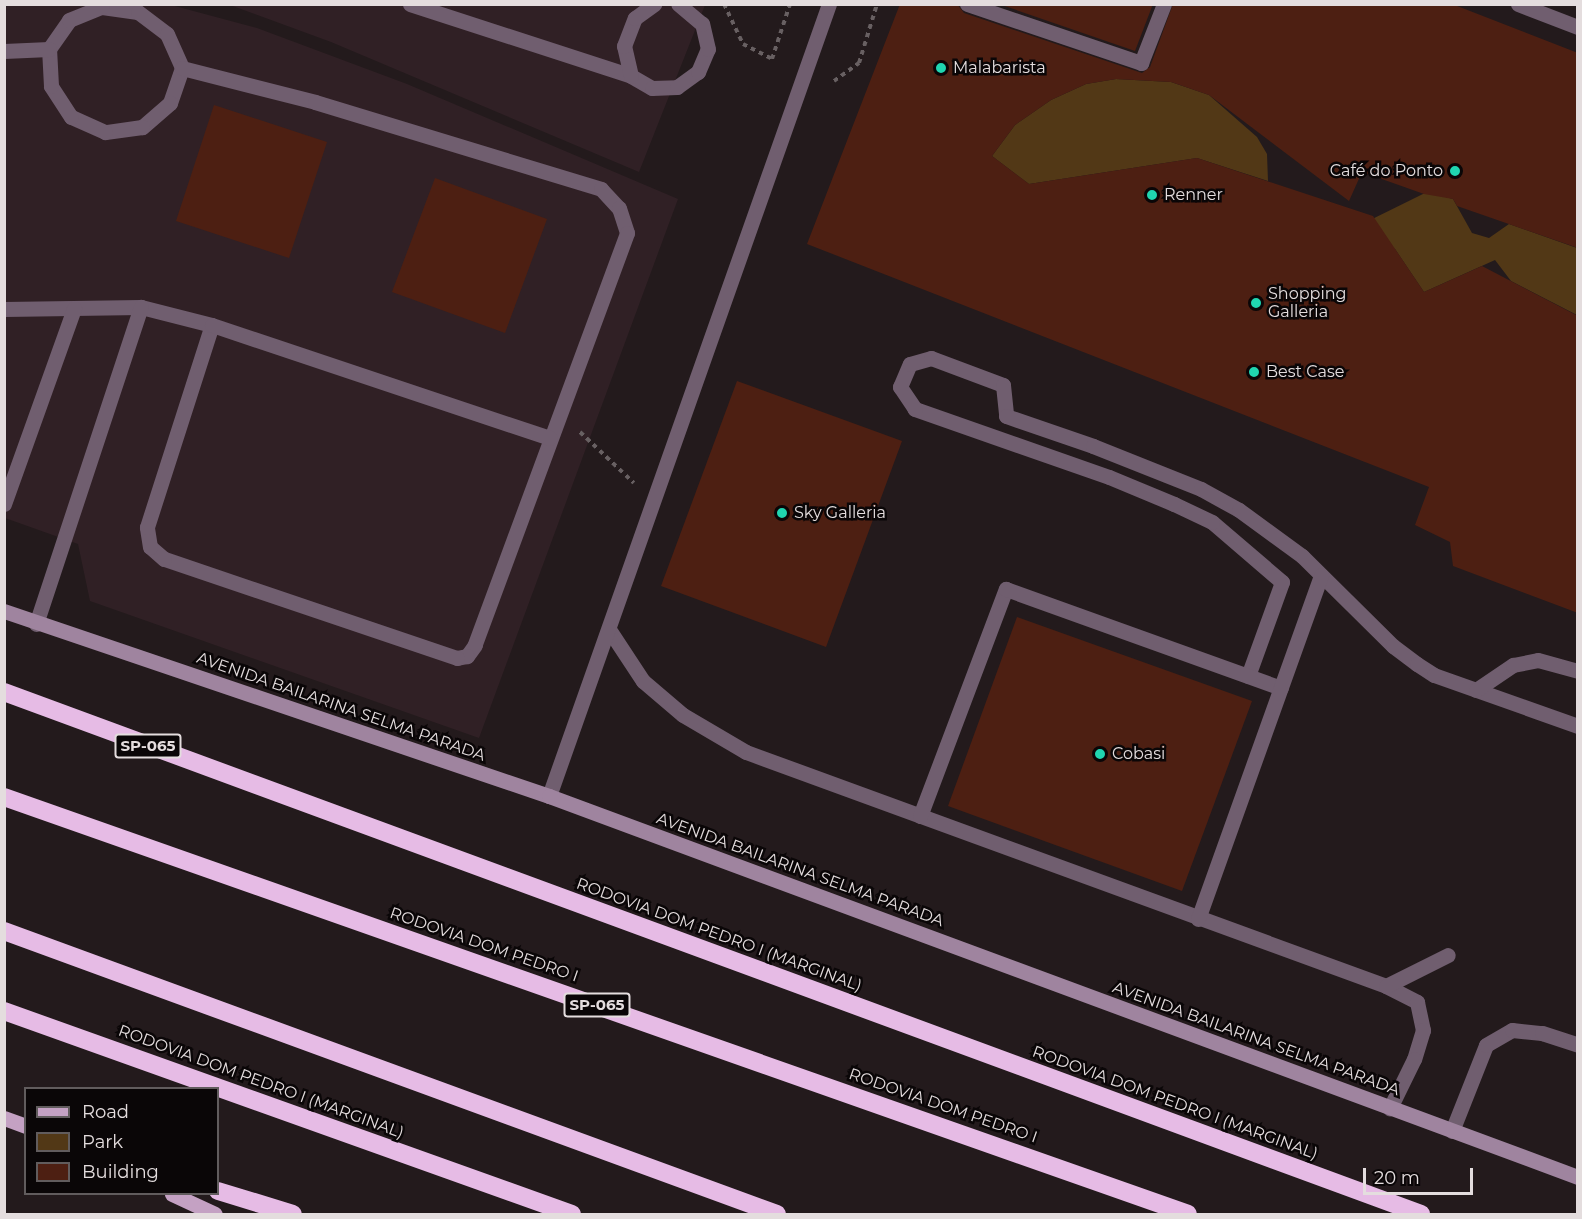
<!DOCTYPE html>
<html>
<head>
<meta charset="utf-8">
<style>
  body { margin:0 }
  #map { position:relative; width:1582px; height:1219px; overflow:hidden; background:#231a1c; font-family:Montserrat,sans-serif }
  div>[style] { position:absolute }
  .built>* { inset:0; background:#302025 }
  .green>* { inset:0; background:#523816 }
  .building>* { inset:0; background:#4d1f12 }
  .path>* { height:4px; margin-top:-2px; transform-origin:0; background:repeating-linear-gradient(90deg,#686062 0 4.5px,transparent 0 9px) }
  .lane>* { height:15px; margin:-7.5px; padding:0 7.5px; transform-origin:7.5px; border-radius:7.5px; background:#705e6f }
  .secondary>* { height:15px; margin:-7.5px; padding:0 7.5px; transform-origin:7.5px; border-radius:7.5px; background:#9f849f }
  .primary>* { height:15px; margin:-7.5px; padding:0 7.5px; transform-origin:7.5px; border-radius:7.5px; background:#c4a1c3 }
  .highway>* { height:18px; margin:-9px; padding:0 9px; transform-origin:9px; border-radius:9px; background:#e6bbe5 }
  .dots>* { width:16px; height:16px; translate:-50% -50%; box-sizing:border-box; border:3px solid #0a0607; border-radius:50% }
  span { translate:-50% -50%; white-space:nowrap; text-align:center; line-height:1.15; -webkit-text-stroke:5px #0a0607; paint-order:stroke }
  .shield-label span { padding:2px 4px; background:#0a0607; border:2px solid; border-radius:4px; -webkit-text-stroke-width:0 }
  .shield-label { font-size:15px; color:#e4ddde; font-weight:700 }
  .poi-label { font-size:16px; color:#e4ddde }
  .left { translate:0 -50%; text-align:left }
  .right { translate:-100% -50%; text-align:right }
  .street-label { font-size:16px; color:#e4ddde }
  .frame { position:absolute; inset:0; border:6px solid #e4ddde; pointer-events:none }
  .legend { position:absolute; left:24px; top:1087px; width:195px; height:108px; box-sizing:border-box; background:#0a0607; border:2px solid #615c5d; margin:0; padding:8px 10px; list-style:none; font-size:18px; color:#e4ddde }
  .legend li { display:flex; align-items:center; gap:12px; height:30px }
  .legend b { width:30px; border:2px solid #615c5d }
  .scale { position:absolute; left:1363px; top:1168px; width:110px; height:27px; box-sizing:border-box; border:3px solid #e4ddde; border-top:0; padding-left:8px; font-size:18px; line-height:21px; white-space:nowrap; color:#e4ddde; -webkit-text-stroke:4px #0a0607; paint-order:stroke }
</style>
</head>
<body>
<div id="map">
  <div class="built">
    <div style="clip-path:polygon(4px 5px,171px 5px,257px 28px,407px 84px,678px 199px,479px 738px,90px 601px,78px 544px,5px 518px)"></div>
    <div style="clip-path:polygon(230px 5px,705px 5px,639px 172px,331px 42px)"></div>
  </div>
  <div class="green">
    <div style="clip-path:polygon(1116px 79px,1171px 82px,1209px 95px,1257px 137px,1267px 154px,1268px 181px,1197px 158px,1029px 184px,992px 156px,1015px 125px,1051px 100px,1086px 84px)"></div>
    <div style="clip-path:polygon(1427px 192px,1453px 199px,1472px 233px,1489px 238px,1509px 224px,1577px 248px,1577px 315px,1511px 281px,1495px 260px,1424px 292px,1395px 249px,1354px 228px)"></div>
  </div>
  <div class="building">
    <div style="clip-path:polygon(900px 4px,957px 4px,964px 13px,1142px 73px,1150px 67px,1173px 4px,1452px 4px,1578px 53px,1578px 248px,1457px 206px,1453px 199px,1424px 194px,1362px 172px,1349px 201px,1209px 95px,1171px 82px,1116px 79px,1086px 84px,1051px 100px,1015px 125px,992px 156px,1029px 184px,1197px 158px,1373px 216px,1424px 292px,1482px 266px,1578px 316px,1578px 613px,1453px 566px,1450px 542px,1415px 525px,1429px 487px,807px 244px)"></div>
    <div style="clip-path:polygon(999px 4px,1153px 4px,1135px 51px)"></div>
    <div style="clip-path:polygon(214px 105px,327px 142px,289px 258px,176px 221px)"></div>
    <div style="clip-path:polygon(435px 178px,547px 219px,505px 333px,392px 292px)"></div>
    <div style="clip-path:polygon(737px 381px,902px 441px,826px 647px,661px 586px)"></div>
    <div style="clip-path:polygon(1017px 617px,1252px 701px,1182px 891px,948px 806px)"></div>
  </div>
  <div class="path">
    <div style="left:724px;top:4px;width:44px;rotate:64.6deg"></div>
    <div style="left:743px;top:44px;width:33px;rotate:27deg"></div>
    <div style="left:772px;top:59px;width:58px;rotate:-71.9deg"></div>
    <div style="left:834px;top:81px;width:31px;rotate:-36deg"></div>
    <div style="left:859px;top:63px;width:62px;rotate:-73deg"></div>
    <div style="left:580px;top:432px;width:74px;rotate:43.4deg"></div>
  </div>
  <div class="lane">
    <div style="left:410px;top:4px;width:232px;rotate:18deg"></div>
    <div style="left:631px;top:76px;width:24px;rotate:30deg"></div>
    <div style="left:652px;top:88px;width:25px;rotate:-2deg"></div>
    <div style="left:677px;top:87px;width:26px;rotate:-36deg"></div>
    <div style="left:698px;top:72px;width:25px;rotate:-67deg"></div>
    <div style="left:708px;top:49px;width:26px;rotate:-103deg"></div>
    <div style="left:702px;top:24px;width:31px;rotate:-140deg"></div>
    <div style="left:967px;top:4px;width:184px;rotate:18.7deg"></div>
    <div style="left:1141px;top:63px;width:63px;rotate:-68.7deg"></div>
    <div style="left:1518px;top:4px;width:64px;rotate:21deg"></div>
    <div style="left:102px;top:7px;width:36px;rotate:8deg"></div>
    <div style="left:138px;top:12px;width:36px;rotate:37deg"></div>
    <div style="left:167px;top:34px;width:37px;rotate:66deg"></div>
    <div style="left:182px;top:68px;width:37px;rotate:109deg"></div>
    <div style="left:170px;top:103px;width:37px;rotate:139deg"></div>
    <div style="left:142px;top:127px;width:37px;rotate:172deg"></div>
    <div style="left:105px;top:132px;width:37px;rotate:-156deg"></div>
    <div style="left:71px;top:117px;width:37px;rotate:-123deg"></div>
    <div style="left:51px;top:86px;width:37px;rotate:-93deg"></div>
    <div style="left:49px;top:49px;width:35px;rotate:-55deg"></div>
    <div style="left:69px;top:20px;width:35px;rotate:-22deg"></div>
    <div style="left:4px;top:51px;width:45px;rotate:-2.5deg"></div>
    <div style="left:182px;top:68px;width:137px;rotate:14.3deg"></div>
    <div style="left:315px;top:102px;width:299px;rotate:16.9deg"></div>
    <div style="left:601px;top:189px;width:26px;rotate:47deg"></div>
    <div style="left:619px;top:208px;width:26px;rotate:72deg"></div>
    <div style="left:627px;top:233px;width:439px;rotate:110.3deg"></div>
    <div style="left:475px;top:645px;width:14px;rotate:126deg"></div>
    <div style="left:467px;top:656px;width:10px;rotate:169deg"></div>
    <div style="left:457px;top:658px;width:309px;rotate:-161.3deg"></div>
    <div style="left:164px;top:559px;width:18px;rotate:-139deg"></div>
    <div style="left:150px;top:547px;width:20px;rotate:-99deg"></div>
    <div style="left:147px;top:527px;width:212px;rotate:-72.2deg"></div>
    <div style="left:631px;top:76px;width:31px;rotate:-103deg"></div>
    <div style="left:624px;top:46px;width:30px;rotate:-69deg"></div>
    <div style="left:635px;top:18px;width:24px;rotate:-36deg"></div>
    <div style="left:4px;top:309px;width:137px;rotate:-0.8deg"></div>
    <div style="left:141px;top:307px;width:73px;rotate:14.2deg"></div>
    <div style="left:212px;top:325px;width:356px;rotate:18.5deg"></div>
    <div style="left:4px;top:504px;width:208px;rotate:-70.3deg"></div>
    <div style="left:36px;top:624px;width:334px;rotate:-71.7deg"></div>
    <div style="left:610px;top:631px;width:60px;rotate:56.6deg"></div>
    <div style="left:643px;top:681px;width:52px;rotate:40.4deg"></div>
    <div style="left:683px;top:715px;width:73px;rotate:30.4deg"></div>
    <div style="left:746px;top:752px;width:681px;rotate:20.08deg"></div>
    <div style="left:1386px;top:986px;width:35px;rotate:27deg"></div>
    <div style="left:1417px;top:1002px;width:29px;rotate:78deg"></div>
    <div style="left:1423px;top:1030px;width:30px;rotate:107deg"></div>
    <div style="left:1414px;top:1059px;width:55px;rotate:116.1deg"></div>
    <div style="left:1248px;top:676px;width:100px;rotate:-70.1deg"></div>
    <div style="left:1282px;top:582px;width:92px;rotate:-139.4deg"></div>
    <div style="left:1212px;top:522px;width:42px;rotate:-154.7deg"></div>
    <div style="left:1174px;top:504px;width:70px;rotate:-157.4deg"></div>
    <div style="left:1109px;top:477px;width:206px;rotate:-160.7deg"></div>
    <div style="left:915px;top:409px;width:27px;rotate:-124deg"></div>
    <div style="left:900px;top:387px;width:25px;rotate:-67deg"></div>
    <div style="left:910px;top:364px;width:22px;rotate:-16deg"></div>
    <div style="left:931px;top:358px;width:77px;rotate:20.6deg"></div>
    <div style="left:1003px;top:385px;width:31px;rotate:84deg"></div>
    <div style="left:1006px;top:416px;width:92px;rotate:19deg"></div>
    <div style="left:1093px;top:446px;width:116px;rotate:21.7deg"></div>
    <div style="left:1201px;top:489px;width:43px;rotate:28.9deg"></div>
    <div style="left:1239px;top:510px;width:78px;rotate:36.1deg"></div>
    <div style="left:1302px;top:556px;width:128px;rotate:44.7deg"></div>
    <div style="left:1393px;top:646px;width:30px;rotate:37deg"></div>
    <div style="left:1417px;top:664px;width:20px;rotate:33deg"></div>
    <div style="left:1434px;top:675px;width:153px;rotate:19.5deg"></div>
    <div style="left:1476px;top:690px;width:45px;rotate:-34deg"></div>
    <div style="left:1513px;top:665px;width:25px;rotate:-11deg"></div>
    <div style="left:1538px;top:660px;width:41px;rotate:15.4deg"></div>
    <div style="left:549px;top:796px;width:840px;rotate:-70.53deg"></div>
    <div style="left:920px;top:816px;width:243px;rotate:-69.3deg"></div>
    <div style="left:1006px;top:589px;width:292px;rotate:19.8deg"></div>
    <div style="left:1198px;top:919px;width:365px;rotate:-70.3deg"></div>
    <div style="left:1386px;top:986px;width:69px;rotate:-26.6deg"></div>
    <div style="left:1452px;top:1131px;width:92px;rotate:-68.4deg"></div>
    <div style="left:1486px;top:1045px;width:30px;rotate:-30deg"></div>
    <div style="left:1512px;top:1030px;width:30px;rotate:6deg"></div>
    <div style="left:1542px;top:1033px;width:38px;rotate:18deg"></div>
  </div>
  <div class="secondary">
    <div style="left:4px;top:611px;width:576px;rotate:18.75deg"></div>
    <div style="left:549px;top:796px;width:1097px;rotate:20.32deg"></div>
  </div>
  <div class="primary">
    <div style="left:4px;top:1118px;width:23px;rotate:20deg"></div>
    <div style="left:172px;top:1194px;width:47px;rotate:24.9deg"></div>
  </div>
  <div class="highway">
    <div style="left:4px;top:692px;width:1510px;rotate:20.22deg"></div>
    <div style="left:4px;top:797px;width:1255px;rotate:19.4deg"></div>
    <div style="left:4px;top:931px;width:823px;rotate:20.11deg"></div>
    <div style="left:4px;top:1011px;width:603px;rotate:19.67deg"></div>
    <div style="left:218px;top:1191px;width:78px;rotate:17deg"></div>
  </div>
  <div class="dots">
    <div style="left:941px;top:68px;background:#20d5b0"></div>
    <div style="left:1455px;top:171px;background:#20d5b0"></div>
    <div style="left:1152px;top:195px;background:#20d5b0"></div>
    <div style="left:1256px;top:303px;background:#20d5b0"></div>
    <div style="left:1254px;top:372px;background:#20d5b0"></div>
    <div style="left:782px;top:513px;background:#20d5b0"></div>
    <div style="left:1100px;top:754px;background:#20d5b0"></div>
  </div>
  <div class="shield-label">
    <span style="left:148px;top:746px">SP-065</span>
    <span style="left:597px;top:1005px">SP-065</span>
  </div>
  <div class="poi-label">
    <span class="left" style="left:953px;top:68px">Malabarista</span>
    <span class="right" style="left:1443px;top:171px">Café do Ponto</span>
    <span class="left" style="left:1164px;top:195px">Renner</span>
    <span class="left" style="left:1268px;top:303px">Shopping<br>Galleria</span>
    <span class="left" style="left:1266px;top:372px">Best Case</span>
    <span class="left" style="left:794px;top:513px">Sky Galleria</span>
    <span class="left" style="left:1112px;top:754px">Cobasi</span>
  </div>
  <div class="street-label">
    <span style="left:341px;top:707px;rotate:19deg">AVENIDA BAILARINA SELMA PARADA</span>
    <span style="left:800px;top:870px;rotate:20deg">AVENIDA BAILARINA SELMA PARADA</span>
    <span style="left:719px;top:935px;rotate:20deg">RODOVIA DOM PEDRO I (MARGINAL)</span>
    <span style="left:484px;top:945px;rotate:19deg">RODOVIA DOM PEDRO I</span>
    <span style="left:1256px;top:1039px;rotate:20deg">AVENIDA BAILARINA SELMA PARADA</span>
    <span style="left:261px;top:1082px;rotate:20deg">RODOVIA DOM PEDRO I (MARGINAL)</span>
    <span style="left:1175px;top:1103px;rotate:20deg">RODOVIA DOM PEDRO I (MARGINAL)</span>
    <span style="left:943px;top:1106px;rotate:19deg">RODOVIA DOM PEDRO I</span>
  </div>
  <div class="frame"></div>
  <ul class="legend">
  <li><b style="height:8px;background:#c4a1c3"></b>Road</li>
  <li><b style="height:16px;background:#523816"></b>Park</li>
  <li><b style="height:16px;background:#4d1f12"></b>Building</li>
  </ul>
  <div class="scale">20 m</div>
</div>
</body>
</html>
